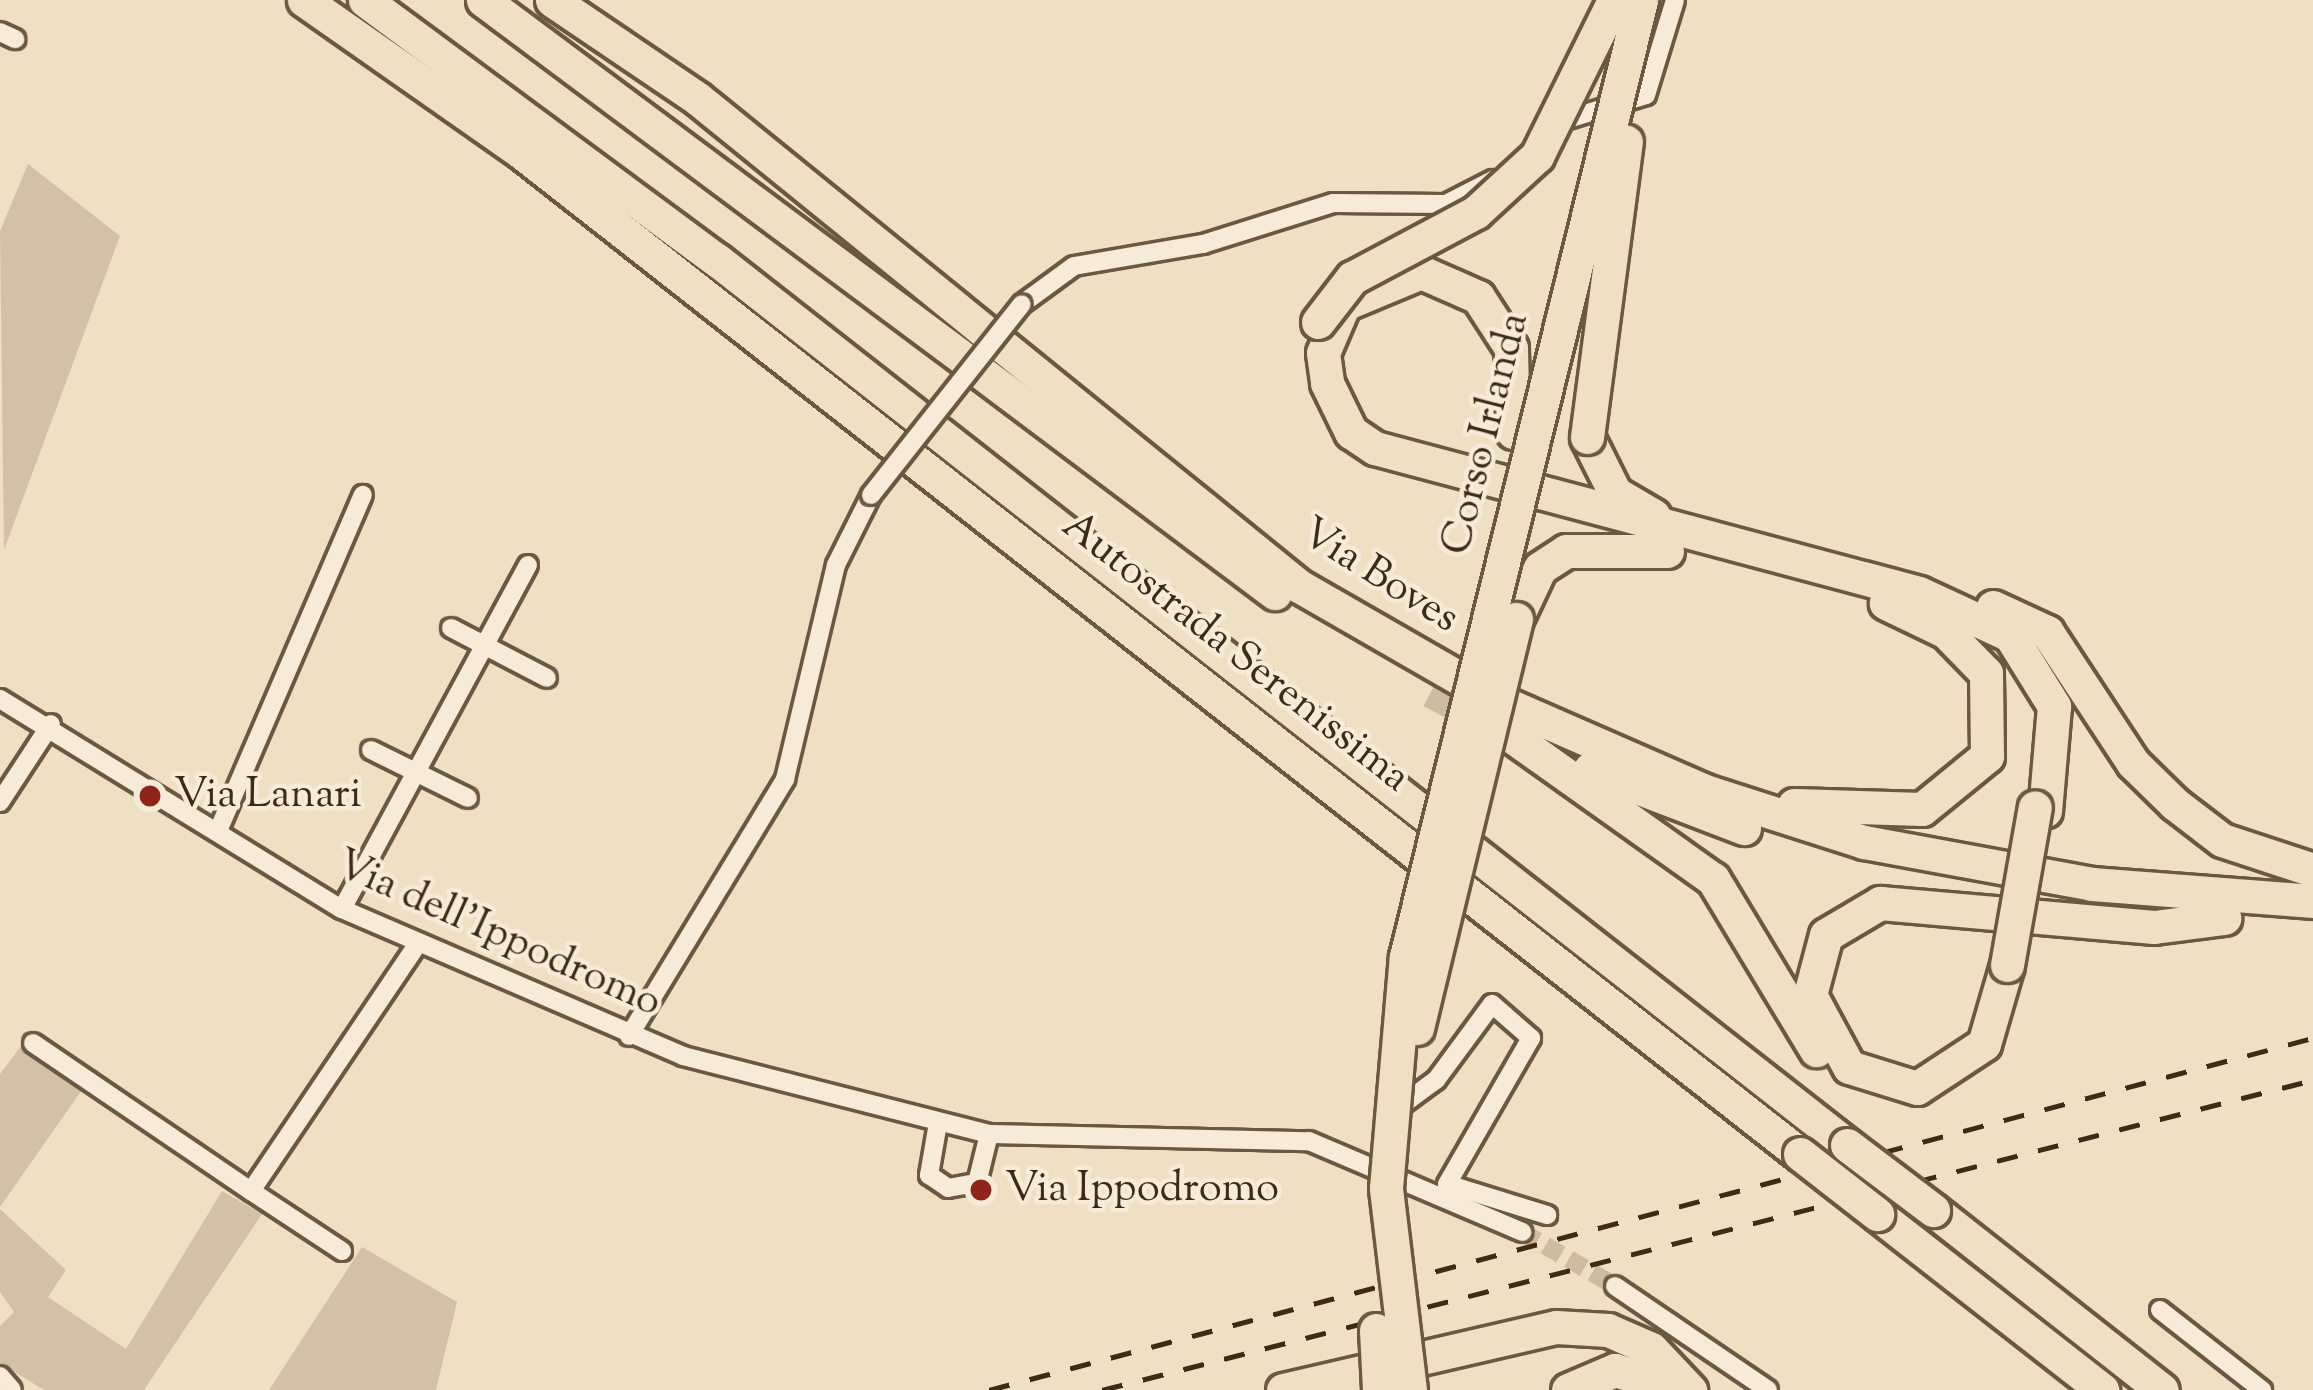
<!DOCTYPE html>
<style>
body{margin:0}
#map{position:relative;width:2313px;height:1390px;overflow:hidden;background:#f0e0c3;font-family:"Sorts Mill Goudy",serif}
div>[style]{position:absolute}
.green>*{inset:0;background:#d2c1a6}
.street-tunnel>*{height:18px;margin-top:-9px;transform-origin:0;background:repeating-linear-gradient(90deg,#cdbca0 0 18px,transparent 0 27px)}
.highway-tunnel>*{height:33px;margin-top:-16.5px;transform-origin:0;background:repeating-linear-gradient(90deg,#cdbca0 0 33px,transparent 0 49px)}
.roads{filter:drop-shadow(3px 0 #6b5841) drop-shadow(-3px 0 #6b5841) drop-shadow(0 3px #6b5841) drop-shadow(0 -3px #6b5841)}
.street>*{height:18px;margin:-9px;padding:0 9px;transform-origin:9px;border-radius:9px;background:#f5ebd8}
.highway>*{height:33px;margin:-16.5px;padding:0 16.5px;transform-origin:16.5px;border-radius:16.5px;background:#f0e0c3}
.rail>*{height:4.5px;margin-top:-2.25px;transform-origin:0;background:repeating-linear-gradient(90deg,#3f2a16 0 21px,transparent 0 42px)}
.bridges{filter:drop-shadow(3px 0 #6b5841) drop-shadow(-3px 0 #6b5841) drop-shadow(0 3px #6b5841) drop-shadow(0 -3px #6b5841)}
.street-bridge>*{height:18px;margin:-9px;padding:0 9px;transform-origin:9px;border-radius:9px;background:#f5ebd8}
.highway-bridge>*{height:33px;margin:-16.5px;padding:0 16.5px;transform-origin:16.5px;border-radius:16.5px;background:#f0e0c3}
.dots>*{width:33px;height:33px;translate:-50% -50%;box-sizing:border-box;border:6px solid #f5ebd8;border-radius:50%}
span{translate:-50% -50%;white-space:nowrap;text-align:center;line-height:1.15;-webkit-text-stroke:9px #f5ebd8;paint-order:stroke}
.street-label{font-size:42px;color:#3f2a16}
.poi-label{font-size:42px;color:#3f2a16}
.left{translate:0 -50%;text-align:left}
</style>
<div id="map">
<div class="green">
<div style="clip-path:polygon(28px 164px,120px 236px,4px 550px,0 231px)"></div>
<div style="clip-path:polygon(22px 1045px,84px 1087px,0 1207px,0 1074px)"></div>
<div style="clip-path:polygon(222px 1191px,262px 1214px,144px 1390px,44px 1390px,0 1363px,0 1326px,14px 1312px,0 1292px,0 1209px,66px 1270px,48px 1297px,126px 1349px)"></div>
<div style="clip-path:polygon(362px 1247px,457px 1302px,436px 1390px,269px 1390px)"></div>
</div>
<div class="street-tunnel">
<div style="left:1522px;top:1232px;width:108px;rotate:30.1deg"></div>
</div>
<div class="highway-tunnel">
<div style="left:1431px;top:691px;width:64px;rotate:27.8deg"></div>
</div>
<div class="roads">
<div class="street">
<div style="left:0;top:32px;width:17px;rotate:25deg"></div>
<div style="left:1552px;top:124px;width:98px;rotate:-17.1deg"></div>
<div style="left:1646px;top:95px;width:99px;rotate:-73deg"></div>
<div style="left:1022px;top:304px;width:64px;rotate:-36.2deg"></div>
<div style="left:1074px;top:266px;width:131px;rotate:-9.7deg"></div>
<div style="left:1203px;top:244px;width:136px;rotate:-17.5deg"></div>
<div style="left:1333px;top:203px;width:113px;rotate:0.5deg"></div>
<div style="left:1446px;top:204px;width:53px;rotate:-27.1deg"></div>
<div style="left:451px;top:628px;width:108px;rotate:27.5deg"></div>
<div style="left:0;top:699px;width:401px;rotate:31.6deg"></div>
<div style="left:342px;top:909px;width:371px;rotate:23.3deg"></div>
<div style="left:683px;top:1056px;width:316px;rotate:14.3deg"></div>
<div style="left:989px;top:1134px;width:320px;rotate:1.3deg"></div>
<div style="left:1309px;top:1141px;width:232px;rotate:23.1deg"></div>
<div style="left:371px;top:750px;width:108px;rotate:26.3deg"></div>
<div style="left:0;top:802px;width:93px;rotate:-56.8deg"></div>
<div style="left:218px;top:831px;width:366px;rotate:-66.7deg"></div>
<div style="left:342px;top:909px;width:391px;rotate:-61.6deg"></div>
<div style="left:629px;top:1036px;width:301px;rotate:-58.7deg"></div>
<div style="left:785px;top:779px;width:220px;rotate:-76.6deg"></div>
<div style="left:836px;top:565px;width:78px;rotate:-63.4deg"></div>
<div style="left:33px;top:1043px;width:263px;rotate:34.2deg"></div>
<div style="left:251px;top:1191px;width:299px;rotate:-56deg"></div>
<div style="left:1391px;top:1113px;width:56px;rotate:-36.3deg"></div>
<div style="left:1436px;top:1080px;width:94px;rotate:-53.6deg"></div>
<div style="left:1492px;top:1004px;width:52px;rotate:41.1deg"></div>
<div style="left:1531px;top:1038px;width:168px;rotate:119.9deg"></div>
<div style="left:1447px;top:1184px;width:105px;rotate:17.2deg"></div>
<div style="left:938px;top:1123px;width:53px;rotate:99.8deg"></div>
<div style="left:929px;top:1175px;width:23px;rotate:34deg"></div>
<div style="left:948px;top:1188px;width:29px;rotate:-10deg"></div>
<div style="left:977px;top:1183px;width:50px;rotate:-76.2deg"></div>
<div style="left:251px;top:1191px;width:109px;rotate:33.4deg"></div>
<div style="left:1615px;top:1286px;width:185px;rotate:34.2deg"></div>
<div style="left:2160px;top:1310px;width:130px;rotate:38.1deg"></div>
<div style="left:0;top:1376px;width:18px;rotate:49deg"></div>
</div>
<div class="highway">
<div style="left:304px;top:0;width:265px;rotate:35deg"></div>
<div style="left:521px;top:152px;width:1625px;rotate:38.08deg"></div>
<div style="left:365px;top:0;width:438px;rotate:36.5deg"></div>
<div style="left:717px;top:260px;width:1435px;rotate:38.07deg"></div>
<div style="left:483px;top:0;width:599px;rotate:36.72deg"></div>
<div style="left:552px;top:0;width:176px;rotate:34.1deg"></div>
<div style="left:698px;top:99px;width:774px;rotate:39.02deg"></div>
<div style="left:1299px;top:586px;width:231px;rotate:29.9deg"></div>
<div style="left:1499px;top:701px;width:225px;rotate:23.6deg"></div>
<div style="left:1705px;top:791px;width:167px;rotate:17.8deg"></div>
<div style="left:1864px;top:842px;width:232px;rotate:10.4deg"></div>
<div style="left:2092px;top:884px;width:222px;rotate:4.4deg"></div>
<div style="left:979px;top:371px;width:370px;rotate:36.9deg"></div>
<div style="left:1513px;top:432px;width:84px;rotate:-91.4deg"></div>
<div style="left:1511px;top:348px;width:61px;rotate:-122.9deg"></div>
<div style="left:1478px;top:297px;width:62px;rotate:-156.3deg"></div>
<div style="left:1421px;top:272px;width:83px;rotate:157.4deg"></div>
<div style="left:1344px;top:304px;width:53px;rotate:113.2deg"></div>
<div style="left:1323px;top:353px;width:30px;rotate:82deg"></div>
<div style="left:1327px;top:383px;width:55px;rotate:63.9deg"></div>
<div style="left:1351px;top:432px;width:29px;rotate:34deg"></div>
<div style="left:1375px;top:448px;width:563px;rotate:14.92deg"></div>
<div style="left:1919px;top:593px;width:100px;rotate:24.8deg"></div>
<div style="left:2010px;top:635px;width:84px;rotate:58.2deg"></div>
<div style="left:2054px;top:706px;width:105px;rotate:94.9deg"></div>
<div style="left:1587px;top:437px;width:63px;rotate:63.4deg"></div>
<div style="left:1615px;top:493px;width:45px;rotate:30.5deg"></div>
<div style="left:1993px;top:607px;width:60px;rotate:24.8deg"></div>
<div style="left:2047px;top:632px;width:157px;rotate:56.7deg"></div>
<div style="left:2133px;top:763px;width:59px;rotate:44.3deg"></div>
<div style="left:2175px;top:804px;width:59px;rotate:37.5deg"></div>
<div style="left:2222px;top:840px;width:96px;rotate:18.2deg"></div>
<div style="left:1516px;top:619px;width:56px;rotate:-64.8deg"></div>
<div style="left:1540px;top:568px;width:31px;rotate:-33deg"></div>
<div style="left:1566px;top:551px;width:101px"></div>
<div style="left:1496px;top:725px;width:266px;rotate:35.4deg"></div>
<div style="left:1713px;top:879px;width:200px;rotate:58.9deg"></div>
<div style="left:1590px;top:769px;width:165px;rotate:21deg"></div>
<div style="left:1794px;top:805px;width:128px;rotate:1.8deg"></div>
<div style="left:1922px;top:809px;width:84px;rotate:-39.2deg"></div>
<div style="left:1987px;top:756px;width:83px;rotate:-90.7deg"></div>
<div style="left:1986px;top:673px;width:57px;rotate:-134.3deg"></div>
<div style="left:1946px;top:632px;width:67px;rotate:-154.2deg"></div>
<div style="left:2007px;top:965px;width:82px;rotate:106.2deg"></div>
<div style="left:1984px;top:1044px;width:80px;rotate:146.7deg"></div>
<div style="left:1917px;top:1088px;width:71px;rotate:-162.8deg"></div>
<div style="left:1849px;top:1067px;width:82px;rotate:-118.4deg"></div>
<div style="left:1810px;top:995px;width:62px;rotate:-75.1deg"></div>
<div style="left:1826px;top:935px;width:63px;rotate:-30.7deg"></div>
<div style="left:1880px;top:903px;width:275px;rotate:5deg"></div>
<div style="left:2154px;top:927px;width:71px;rotate:-7.3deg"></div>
<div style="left:1933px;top:1210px;width:291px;rotate:38.2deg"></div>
<div style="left:1877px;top:1214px;width:286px;rotate:38deg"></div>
<div style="left:1283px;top:1390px;width:280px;rotate:-13deg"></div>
<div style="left:1556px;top:1327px;width:52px;rotate:3.3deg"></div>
<div style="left:1608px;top:1330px;width:47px;rotate:23.8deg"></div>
<div style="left:1651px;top:1349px;width:57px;rotate:46.4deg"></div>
<div style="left:1568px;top:1390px;width:51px;rotate:-23.1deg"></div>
<div style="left:1615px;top:1370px;width:67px;rotate:17.4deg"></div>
</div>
</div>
<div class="rail">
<div style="left:989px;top:1390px;width:1370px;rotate:-14.89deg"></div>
<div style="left:1102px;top:1390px;width:1250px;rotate:-14.36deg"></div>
</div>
<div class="bridges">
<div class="street-bridge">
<div style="left:871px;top:495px;width:243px;rotate:-51.7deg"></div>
</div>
<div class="highway-bridge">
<div style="left:1318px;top:322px;width:56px;rotate:-52.3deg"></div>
<div style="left:1352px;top:278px;width:140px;rotate:-28deg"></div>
<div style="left:1476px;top:212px;width:83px;rotate:-42.6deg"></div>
<div style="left:1537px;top:156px;width:174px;rotate:-63.7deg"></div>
<div style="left:1587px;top:437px;width:298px;rotate:-82.5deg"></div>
<div style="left:2007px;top:965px;width:160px;rotate:-80deg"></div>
<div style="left:1417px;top:1028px;width:421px;rotate:-76.4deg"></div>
<div style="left:1847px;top:1145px;width:108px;rotate:37.1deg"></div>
<div style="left:1800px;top:1154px;width:98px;rotate:37.9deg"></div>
<div style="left:1376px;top:1330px;width:60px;rotate:87.1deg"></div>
<div style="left:1410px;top:1390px;width:203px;rotate:-96.8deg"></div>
<div style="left:1386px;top:1188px;width:232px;rotate:-85.1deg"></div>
<div style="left:1406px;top:957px;width:985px;rotate:-76.2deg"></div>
</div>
</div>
<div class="dots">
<div style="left:150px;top:796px;background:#8f2418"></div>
<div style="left:981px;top:1190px;background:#8f2418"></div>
</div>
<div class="street-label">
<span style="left:1487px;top:434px;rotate:-76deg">Corso Irlanda</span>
<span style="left:1379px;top:577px;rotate:32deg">Via Boves</span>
<span style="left:1235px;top:653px;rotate:38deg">Autostrada Serenissima</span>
<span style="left:498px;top:935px;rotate:24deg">Via dell'Ippodromo</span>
</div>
<div class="poi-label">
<span class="left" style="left:174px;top:796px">Via Lanari</span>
<span class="left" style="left:1005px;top:1190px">Via Ippodromo</span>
</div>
</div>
